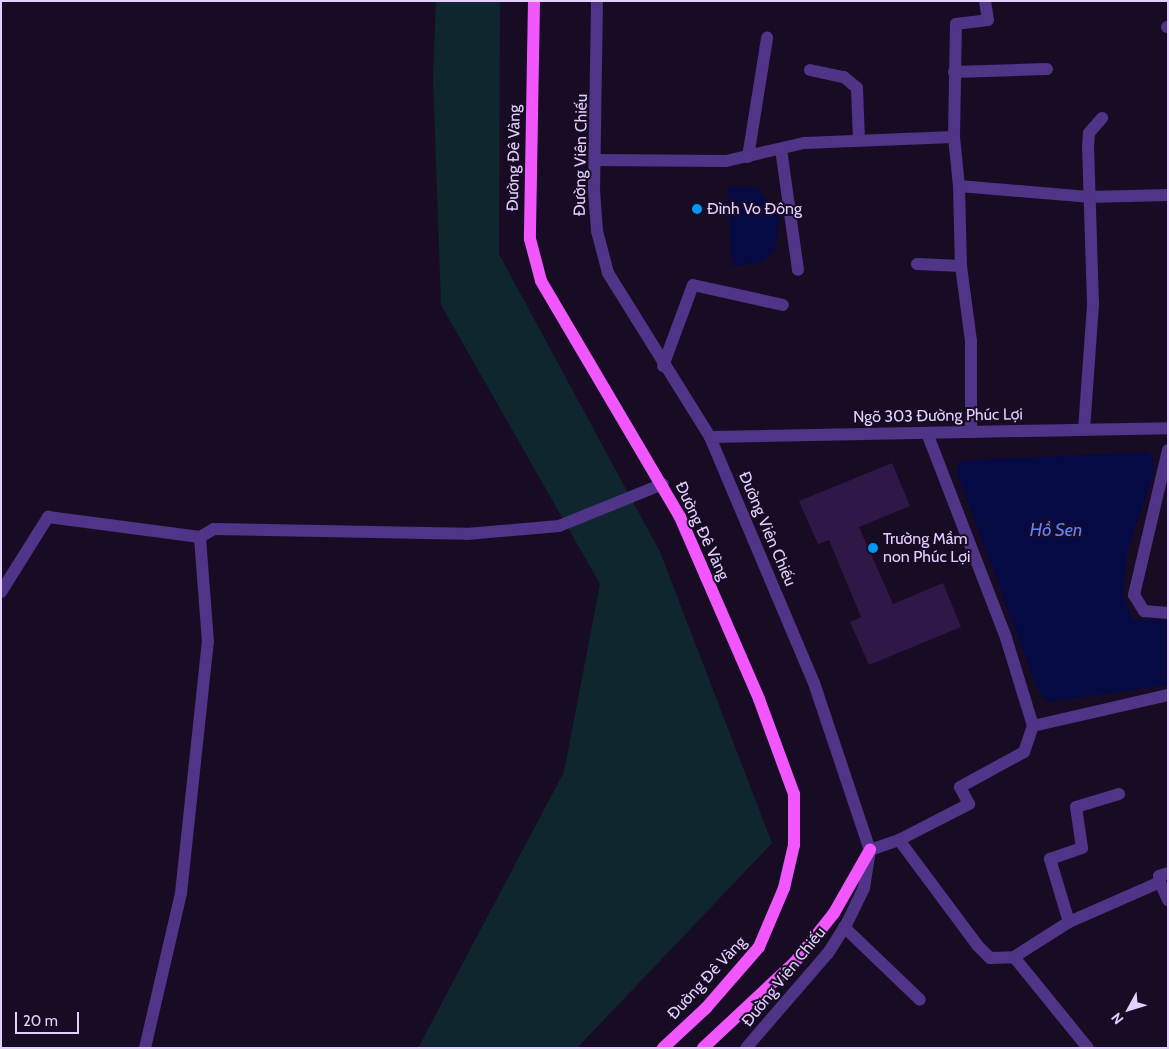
<!DOCTYPE html>
<meta charset="utf-8">
<style>
body{margin:0}
#map{position:relative;width:1169px;height:1049px;overflow:hidden;background:#180c24;font-family:Cabin,sans-serif}
div>[style]{position:absolute}
.green>*{inset:0;background:#0f262f}
.water>*{inset:0;background:#060a44}
.building>*{inset:0;background:#2f1747}
.minor>*{height:12px;margin:-6px;padding:0 6px;transform-origin:6px;border-radius:6px;background:#4f3487}
.major>*{height:12px;margin:-6px;padding:0 6px;transform-origin:6px;border-radius:6px;background:#f257ff}
.dots>*{width:14px;height:14px;translate:-50% -50%;box-sizing:border-box;border:2px solid #180c24;border-radius:50%}
span{translate:-50% -50%;white-space:nowrap;text-align:center;line-height:1.15;-webkit-text-stroke:4px #180c24;paint-order:stroke}
.street-label{font-size:16px;color:#e3d0ff}
.poi-label{font-size:16px;color:#e3d0ff}
.left{translate:0 -50%;text-align:left}
.water-label{font-size:18px;color:#5e85ff;font-style:italic}
.frame{position:absolute;inset:0;border:2px solid #e3d0ff;pointer-events:none}
.north{position:absolute;left:1104px;top:984px;width:50px;height:50px;-webkit-text-stroke:4px #180c24;paint-order:stroke;rotate:231deg;font-size:14px;font-weight:700;line-height:20px;text-align:center;color:#e3d0ff}
.north::after{content:'';display:block;margin:auto;width:18px;height:22px;background:#e3d0ff;clip-path:polygon(50% 0,100% 100%,50% 72%,0 100%)}
.scale{position:absolute;left:15px;top:1012px;width:64px;height:22px;box-sizing:border-box;border:2px solid #e3d0ff;border-top:0;padding-left:6px;font-size:15px;line-height:18px;white-space:nowrap;color:#e3d0ff;-webkit-text-stroke:4px #180c24;paint-order:stroke}
</style>
<div id="map">
<div class="green">
<div style="clip-path:polygon(436px 1px,500px 1px,499px 254px,660px 552px,772px 843px,577px 1048px,418px 1048px,564px 772px,600px 584px,441px 305px,433px 77px)"></div>
</div>
<div class="water">
<div style="clip-path:polygon(728px 187px,756px 187px,780px 214px,775px 250px,761px 263px,732px 266px)"></div>
<div style="clip-path:polygon(1147px 452px,1154px 460px,1153px 475px,1127px 553px,1123px 594px,1133px 620px,1168px 620px,1168px 685px,1047px 702px,1037px 688px,956px 470px,960px 462px,971px 460px)"></div>
</div>
<div class="building">
<div style="clip-path:polygon(892px 463px,910px 506px,859px 527px,893px 604px,943px 583px,961px 627px,869px 665px,850px 622px,861px 617px,829px 540px,818px 544px,799px 501px)"></div>
</div>
<div class="minor">
<div style="left:597px;top:1px;width:189px;rotate:90.9deg"></div>
<div style="left:594px;top:190px;width:41px;rotate:85.8deg"></div>
<div style="left:597px;top:231px;width:43px;rotate:75.3deg"></div>
<div style="left:608px;top:273px;width:193px;rotate:58.1deg"></div>
<div style="left:710px;top:437px;width:267px;rotate:67.1deg"></div>
<div style="left:814px;top:683px;width:176px;rotate:71.5deg"></div>
<div style="left:870px;top:850px;width:38px;rotate:99deg"></div>
<div style="left:864px;top:888px;width:39px;rotate:116deg"></div>
<div style="left:847px;top:923px;width:36px;rotate:122deg"></div>
<div style="left:828px;top:953px;width:125px;rotate:130.8deg"></div>
<div style="left:1167px;top:27px;width:1px"></div>
<div style="left:810px;top:70px;width:35px;rotate:12deg"></div>
<div style="left:844px;top:77px;width:17px;rotate:40deg"></div>
<div style="left:857px;top:88px;width:52px;rotate:87.8deg"></div>
<div style="left:954px;top:72px;width:93px;rotate:-1.8deg"></div>
<div style="left:954px;top:137px;width:113px;rotate:-89deg"></div>
<div style="left:956px;top:24px;width:32px;rotate:-7deg"></div>
<div style="left:988px;top:20px;width:19px;rotate:-99deg"></div>
<div style="left:781px;top:149px;width:122px;rotate:82deg"></div>
<div style="left:748px;top:157px;width:121px;rotate:-80.9deg"></div>
<div style="left:595px;top:160px;width:131px;rotate:0.4deg"></div>
<div style="left:726px;top:161px;width:80px;rotate:-13deg"></div>
<div style="left:804px;top:143px;width:150px;rotate:-2.3deg"></div>
<div style="left:954px;top:137px;width:49px;rotate:84.2deg"></div>
<div style="left:959px;top:186px;width:130px;rotate:4.8deg"></div>
<div style="left:1089px;top:197px;width:79px;rotate:-1.5deg"></div>
<div style="left:959px;top:186px;width:80px;rotate:88.6deg"></div>
<div style="left:961px;top:266px;width:76px;rotate:82.4deg"></div>
<div style="left:971px;top:341px;width:91px;rotate:90deg"></div>
<div style="left:917px;top:264px;width:44px;rotate:2.6deg"></div>
<div style="left:663px;top:366px;width:86px;rotate:-69.7deg"></div>
<div style="left:693px;top:285px;width:92px;rotate:12.5deg"></div>
<div style="left:1084px;top:430px;width:126px;rotate:-85.9deg"></div>
<div style="left:1093px;top:304px;width:157px;rotate:-91.8deg"></div>
<div style="left:1088px;top:147px;width:14px;rotate:-86deg"></div>
<div style="left:1089px;top:133px;width:20px;rotate:-49deg"></div>
<div style="left:927px;top:433px;width:220px;rotate:68.9deg"></div>
<div style="left:1006px;top:638px;width:92px;rotate:72.9deg"></div>
<div style="left:1033px;top:726px;width:139px;rotate:-12.9deg"></div>
<div style="left:710px;top:437px;width:458px;rotate:-1.1deg"></div>
<div style="left:1168px;top:450px;width:149px;rotate:103.2deg"></div>
<div style="left:1134px;top:595px;width:19px;rotate:58deg"></div>
<div style="left:1144px;top:611px;width:24px;rotate:5deg"></div>
<div style="left:1px;top:592px;width:89px;rotate:-57.9deg"></div>
<div style="left:48px;top:517px;width:153px;rotate:7.5deg"></div>
<div style="left:200px;top:537px;width:16px;rotate:-30deg"></div>
<div style="left:214px;top:529px;width:252px;rotate:1.1deg"></div>
<div style="left:466px;top:534px;width:93px;rotate:-4.9deg"></div>
<div style="left:559px;top:526px;width:112px;rotate:-22deg"></div>
<div style="left:899px;top:840px;width:79px;rotate:-27.2deg"></div>
<div style="left:969px;top:804px;width:19px;rotate:-118deg"></div>
<div style="left:960px;top:787px;width:73px;rotate:-28.7deg"></div>
<div style="left:1024px;top:752px;width:28px;rotate:-71deg"></div>
<div style="left:870px;top:850px;width:31px;rotate:-19deg"></div>
<div style="left:899px;top:840px;width:132px;rotate:53.3deg"></div>
<div style="left:978px;top:946px;width:17px;rotate:45deg"></div>
<div style="left:990px;top:958px;width:24px;rotate:-2deg"></div>
<div style="left:1014px;top:957px;width:117px;rotate:50.9deg"></div>
<div style="left:1160px;top:882px;width:6px;rotate:-99deg"></div>
<div style="left:1159px;top:876px;width:9px;rotate:-18deg"></div>
<div style="left:1069px;top:922px;width:66px;rotate:-106.8deg"></div>
<div style="left:1050px;top:859px;width:34px;rotate:-19deg"></div>
<div style="left:1082px;top:848px;width:41px;rotate:-98.3deg"></div>
<div style="left:1076px;top:807px;width:45px;rotate:-16.8deg"></div>
<div style="left:844px;top:927px;width:105px;rotate:43.8deg"></div>
<div style="left:1014px;top:957px;width:65px;rotate:-32.5deg"></div>
<div style="left:1069px;top:922px;width:99px;rotate:-23.7deg"></div>
<div style="left:1160px;top:882px;width:20px;rotate:66deg"></div>
<div style="left:145px;top:1048px;width:159px;rotate:-76.9deg"></div>
<div style="left:181px;top:893px;width:252px;rotate:-83.9deg"></div>
<div style="left:208px;top:642px;width:105px;rotate:-94.4deg"></div>
</div>
<div class="major">
<div style="left:534px;top:1px;width:238px;rotate:91deg"></div>
<div style="left:530px;top:239px;width:43px;rotate:75.3deg"></div>
<div style="left:541px;top:281px;width:274px;rotate:59.5deg"></div>
<div style="left:680px;top:517px;width:198px;rotate:66.5deg"></div>
<div style="left:759px;top:699px;width:101px;rotate:69.8deg"></div>
<div style="left:794px;top:794px;width:51px;rotate:90deg"></div>
<div style="left:794px;top:845px;width:44px;rotate:103.1deg"></div>
<div style="left:784px;top:888px;width:64px;rotate:113deg"></div>
<div style="left:759px;top:947px;width:81px;rotate:131deg"></div>
<div style="left:706px;top:1008px;width:59px;rotate:137.1deg"></div>
<div style="left:703px;top:1048px;width:126px;rotate:-43.1deg"></div>
<div style="left:795px;top:962px;width:63px;rotate:-51.5deg"></div>
<div style="left:834px;top:913px;width:73px;rotate:-60.3deg"></div>
</div>
<div class="dots">
<div style="left:697px;top:209px;background:#0097fb"></div>
<div style="left:873px;top:548px;background:#0097fb"></div>
</div>
<div class="street-label">
<span style="left:581px;top:155px;rotate:-89deg">Đường Viên Chiếu</span>
<span style="left:514px;top:158px;rotate:-89deg">Đường Đê Vàng</span>
<span style="left:938px;top:416px;rotate:-1deg">Ngõ 303 Đường Phúc Lợi</span>
<span style="left:767px;top:529px;rotate:67deg">Đường Viên Chiếu</span>
<span style="left:702px;top:531px;rotate:65deg">Đường Đê Vàng</span>
<span style="left:784px;top:977px;rotate:-51deg">Đường Viên Chiếu</span>
<span style="left:707px;top:978px;rotate:-47deg">Đường Đê Vàng</span>
</div>
<div class="poi-label">
<span class="left" style="left:707px;top:209px">Đình Vo Đông</span>
<span class="left" style="left:883px;top:548px">Trường Mầm<br>non Phúc Lợi</span>
</div>
<div class="water-label">
<span style="left:1056px;top:530px">Hồ Sen</span>
</div>
<div class="frame"></div>
<div class="north">N</div>
<div class="scale">20 m</div>
</div>
